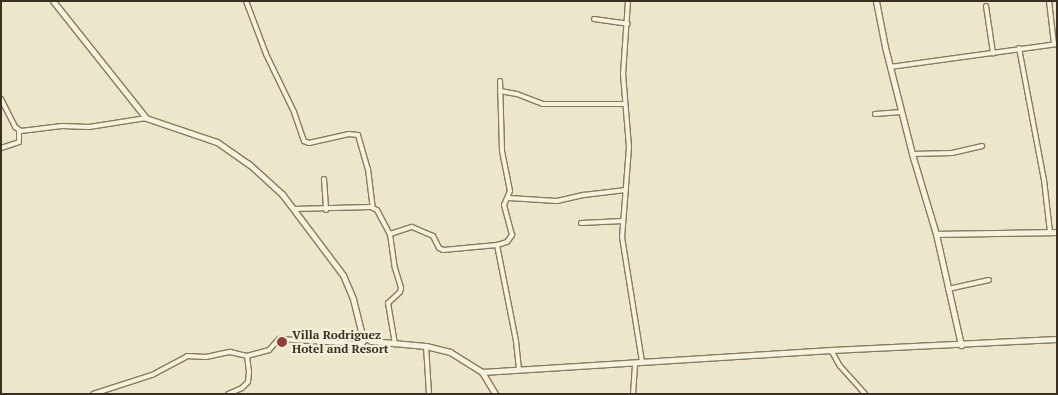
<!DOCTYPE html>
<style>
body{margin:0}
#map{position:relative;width:1058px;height:395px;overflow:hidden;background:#ece6cb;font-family:"PT Serif",serif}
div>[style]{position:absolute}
.roads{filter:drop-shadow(1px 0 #887a60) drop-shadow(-1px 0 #887a60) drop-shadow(0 1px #887a60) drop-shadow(0 -1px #887a60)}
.street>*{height:4px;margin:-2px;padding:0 2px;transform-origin:2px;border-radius:2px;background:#f7f2de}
.secondary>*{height:5px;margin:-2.5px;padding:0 2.5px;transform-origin:2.5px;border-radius:2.5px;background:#f7f2de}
.dots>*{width:14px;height:14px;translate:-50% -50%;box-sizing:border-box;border:2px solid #f4efda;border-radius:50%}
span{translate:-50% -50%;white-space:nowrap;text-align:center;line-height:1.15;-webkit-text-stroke:4.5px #f4efda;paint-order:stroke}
.poi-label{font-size:12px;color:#3a3022;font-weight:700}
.left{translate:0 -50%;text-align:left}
.frame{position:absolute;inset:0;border:2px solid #3a3022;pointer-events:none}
</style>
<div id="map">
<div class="roads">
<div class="street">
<div style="left:246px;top:1px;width:57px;rotate:69.3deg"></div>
<div style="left:266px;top:54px;width:64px;rotate:64.2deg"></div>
<div style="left:294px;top:112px;width:31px;rotate:71deg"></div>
<div style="left:304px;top:141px;width:5px;rotate:22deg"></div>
<div style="left:309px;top:143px;width:41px;rotate:-12.7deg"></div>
<div style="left:349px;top:134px;width:9px;rotate:6deg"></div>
<div style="left:358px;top:135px;width:35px;rotate:74deg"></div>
<div style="left:368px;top:169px;width:38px;rotate:83deg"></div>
<div style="left:628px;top:1px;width:73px;rotate:93.9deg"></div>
<div style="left:623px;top:74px;width:73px;rotate:85.3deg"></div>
<div style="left:629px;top:147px;width:90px;rotate:94.4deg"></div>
<div style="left:622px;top:237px;width:127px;rotate:80.9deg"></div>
<div style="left:1049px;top:1px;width:43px;rotate:83.4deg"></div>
<div style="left:986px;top:6px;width:48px;rotate:81.5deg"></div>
<div style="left:594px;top:19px;width:34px;rotate:8deg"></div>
<div style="left:1019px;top:48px;width:134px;rotate:79.3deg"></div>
<div style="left:1044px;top:180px;width:52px;rotate:83.4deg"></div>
<div style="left:890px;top:67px;width:169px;rotate:-7.8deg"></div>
<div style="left:500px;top:91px;width:17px;rotate:10deg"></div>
<div style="left:517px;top:94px;width:28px;rotate:21deg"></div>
<div style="left:543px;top:104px;width:82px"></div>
<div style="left:1px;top:99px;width:31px;rotate:63deg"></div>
<div style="left:15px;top:127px;width:7px;rotate:34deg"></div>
<div style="left:21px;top:131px;width:41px;rotate:-7deg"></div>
<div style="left:62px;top:126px;width:27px;rotate:2deg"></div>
<div style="left:89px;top:127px;width:58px;rotate:-9deg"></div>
<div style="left:875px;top:114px;width:27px;rotate:-4deg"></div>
<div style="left:1px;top:148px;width:19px;rotate:-18deg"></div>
<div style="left:19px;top:142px;width:12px;rotate:-90deg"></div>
<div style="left:912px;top:154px;width:40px;rotate:-1.4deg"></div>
<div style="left:952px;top:153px;width:31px;rotate:-13deg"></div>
<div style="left:324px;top:179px;width:31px;rotate:86deg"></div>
<div style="left:509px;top:198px;width:48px;rotate:3.6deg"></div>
<div style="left:557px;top:201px;width:28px;rotate:-13deg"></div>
<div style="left:584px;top:195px;width:42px;rotate:-6.8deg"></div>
<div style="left:294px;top:209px;width:77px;rotate:-1.5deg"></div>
<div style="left:371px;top:207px;width:7px;rotate:27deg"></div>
<div style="left:377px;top:210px;width:27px;rotate:62deg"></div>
<div style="left:390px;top:234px;width:34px;rotate:82deg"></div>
<div style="left:395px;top:268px;width:21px;rotate:73deg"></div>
<div style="left:401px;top:288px;width:4px;rotate:104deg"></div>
<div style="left:400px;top:292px;width:16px;rotate:137deg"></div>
<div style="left:388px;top:303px;width:42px;rotate:80.3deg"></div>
<div style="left:581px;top:223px;width:42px;rotate:-2.7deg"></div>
<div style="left:390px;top:234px;width:23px;rotate:-18deg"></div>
<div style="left:412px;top:227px;width:23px;rotate:23deg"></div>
<div style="left:433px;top:236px;width:13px;rotate:63deg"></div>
<div style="left:439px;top:248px;width:4px;rotate:27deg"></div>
<div style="left:443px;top:250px;width:54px;rotate:-5.3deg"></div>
<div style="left:497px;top:245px;width:98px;rotate:78.8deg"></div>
<div style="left:516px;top:341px;width:29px;rotate:84deg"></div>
<div style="left:497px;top:245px;width:10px;rotate:-17deg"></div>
<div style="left:507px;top:242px;width:9px;rotate:-54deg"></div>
<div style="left:512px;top:235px;width:31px;rotate:-105deg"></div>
<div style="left:504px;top:205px;width:15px;rotate:-67deg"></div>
<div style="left:510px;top:191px;width:41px;rotate:-101.3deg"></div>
<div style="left:502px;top:151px;width:70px;rotate:-91.6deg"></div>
<div style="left:948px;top:289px;width:42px;rotate:-12.4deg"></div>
<div style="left:426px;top:346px;width:48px;rotate:86.4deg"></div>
<div style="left:831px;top:350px;width:18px;rotate:61deg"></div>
<div style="left:840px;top:366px;width:38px;rotate:48deg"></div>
<div style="left:93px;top:394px;width:62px;rotate:-17.9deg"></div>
<div style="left:152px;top:375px;width:40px;rotate:-28deg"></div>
<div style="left:187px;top:356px;width:19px;rotate:3deg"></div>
<div style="left:206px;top:357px;width:25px;rotate:-12deg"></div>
<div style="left:230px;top:352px;width:17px;rotate:13deg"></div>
<div style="left:228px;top:394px;width:15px;rotate:-23deg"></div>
<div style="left:242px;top:388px;width:8px;rotate:-45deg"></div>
<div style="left:248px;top:382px;width:10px;rotate:-84deg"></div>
<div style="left:249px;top:372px;width:16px;rotate:-97deg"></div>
<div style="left:247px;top:356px;width:23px;rotate:-15deg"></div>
<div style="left:269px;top:350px;width:15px;rotate:-48deg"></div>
<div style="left:279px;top:339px;width:79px;rotate:3.6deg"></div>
<div style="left:358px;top:344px;width:4px"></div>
<div style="left:362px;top:344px;width:6px;rotate:-51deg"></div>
<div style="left:633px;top:394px;width:31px;rotate:-86deg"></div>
</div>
<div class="secondary">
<div style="left:53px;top:1px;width:149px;rotate:51.5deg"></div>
<div style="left:146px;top:118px;width:75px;rotate:18.7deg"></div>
<div style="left:217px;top:142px;width:39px;rotate:35deg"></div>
<div style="left:249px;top:164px;width:45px;rotate:42.3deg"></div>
<div style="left:282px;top:194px;width:101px;rotate:53deg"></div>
<div style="left:343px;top:275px;width:26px;rotate:67deg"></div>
<div style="left:353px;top:299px;width:38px;rotate:76deg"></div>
<div style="left:362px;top:336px;width:10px;rotate:29deg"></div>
<div style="left:371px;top:341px;width:55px;rotate:5.2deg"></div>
<div style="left:426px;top:346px;width:25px;rotate:14deg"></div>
<div style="left:450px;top:352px;width:38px;rotate:32deg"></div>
<div style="left:482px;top:372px;width:26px;rotate:59deg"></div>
<div style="left:876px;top:1px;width:47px;rotate:78.9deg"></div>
<div style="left:885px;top:47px;width:110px;rotate:75.8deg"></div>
<div style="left:912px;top:154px;width:84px;rotate:73.3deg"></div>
<div style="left:936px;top:234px;width:114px;rotate:77.3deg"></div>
<div style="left:936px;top:234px;width:121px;rotate:-0.9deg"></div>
<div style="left:482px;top:372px;width:350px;rotate:-3.6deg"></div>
<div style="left:831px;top:350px;width:226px;rotate:-2.8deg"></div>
</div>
</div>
<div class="dots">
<div style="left:282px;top:342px;background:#933e34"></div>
</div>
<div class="poi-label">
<span class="left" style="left:292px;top:342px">Villa Rodriguez<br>Hotel and Resort</span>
</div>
<div class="frame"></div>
</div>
